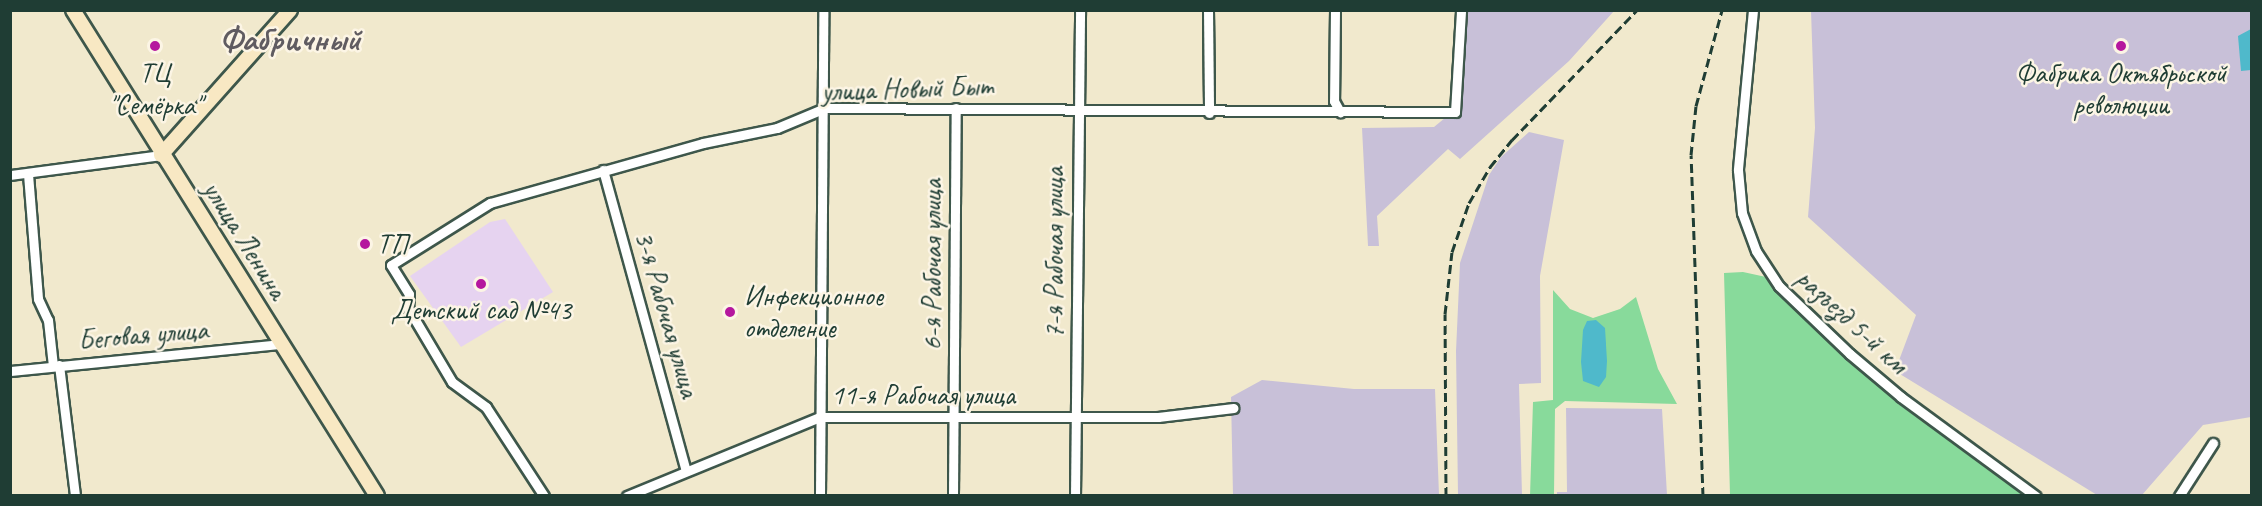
<!DOCTYPE html>
<meta charset="utf-8">
<style>
body{margin:0}
#map{position:relative;width:2262px;height:506px;overflow:hidden;background:#f1e9cd;font-family:Caveat,sans-serif}
div>[style]{position:absolute}
.built>*{inset:0;background:#e6d3f0}
.industrial>*{inset:0;background:#c8c0d8}
.green>*{inset:0;background:#88da9b}
.water>*{inset:0;background:#4fb9cb}
.roads{filter:drop-shadow(2px 0 #3e574b) drop-shadow(-2px 0 #3e574b) drop-shadow(0 2px #3e574b) drop-shadow(0 -2px #3e574b)}
.street>*{height:9px;margin:-4.5px;padding:0 4.5px;transform-origin:4.5px;border-radius:4.5px;background:#fff}
.secondary>*{height:14px;margin:-7px;padding:0 7px;transform-origin:7px;border-radius:7px;background:#f8e8c3}
.rail>*{height:3px;margin-top:-1.5px;transform-origin:0;background:repeating-linear-gradient(90deg,#1f3d34 0 9px,transparent 0 13.5px)}
.dots>*{width:16px;height:16px;translate:-50% -50%;box-sizing:border-box;border:3px solid #fcf5e5;border-radius:50%}
span{translate:-50% -50%;white-space:nowrap;text-align:center;line-height:1.15;-webkit-text-stroke:5px #fcf5e5;paint-order:stroke}
.poi-label{font-size:28px;color:#1f3d34}
.left{translate:0 -50%;text-align:left}
.street-label{font-size:28px;color:#1f3d34}
.district-label{font-size:34px;color:#605c61;font-weight:700}
.frame{position:absolute;inset:0;border:12px solid #1f3d34;pointer-events:none}
</style>
<div id="map">
<div class="built">
<div style="clip-path:polygon(505px 219px,553px 292px,461px 347px,410px 276px,490px 222px)"></div>
</div>
<div class="industrial">
<div style="clip-path:polygon(1468px 11px,1614px 11px,1569px 61px,1460px 159px,1448px 149px,1377px 216px,1379px 246px,1368px 246px,1362px 128px,1434px 127px,1462px 104px)"></div>
<div style="clip-path:polygon(1811px 11px,2251px 11px,2251px 417px,2203px 425px,2142px 495px,2097px 495px,1895px 371px,1916px 315px,1808px 217px,1815px 128px)"></div>
<div style="clip-path:polygon(1529px 132px,1564px 140px,1540px 276px,1541px 383px,1519px 384px,1522px 495px,1458px 495px,1456px 351px,1460px 263px,1489px 175px,1501px 157px)"></div>
<div style="clip-path:polygon(1262px 380px,1354px 389px,1435px 389px,1439px 495px,1233px 495px,1231px 397px)"></div>
<div style="clip-path:polygon(1566px 408px,1662px 409px,1667px 495px,1557px 495px,1557px 492px,1567px 492px)"></div>
</div>
<div class="green">
<div style="clip-path:polygon(1743px 272px,1766px 277px,1862px 370px,2027px 495px,1730px 495px,1724px 273px)"></div>
<div style="clip-path:polygon(1553px 290px,1570px 309px,1593px 318px,1620px 309px,1636px 297px,1658px 369px,1677px 404px,1565px 401px,1555px 409px,1554px 495px,1530px 496px,1533px 402px,1553px 400px)"></div>
</div>
<div class="water">
<div style="clip-path:polygon(2251px 29px,2251px 70px,2241px 71px,2238px 36px)"></div>
<div style="clip-path:polygon(1596px 320px,1605px 328px,1607px 361px,1606px 377px,1599px 387px,1583px 381px,1581px 362px,1583px 330px,1587px 321px)"></div>
</div>
<div class="roads">
<div class="street">
<div style="left:1208px;top:10px;width:103px;rotate:89.4deg"></div>
<div style="left:1335px;top:10px;width:91px;rotate:90.6deg"></div>
<div style="left:1334px;top:101px;width:13px;rotate:61deg"></div>
<div style="left:1753px;top:10px;width:161px;rotate:95.4deg"></div>
<div style="left:1738px;top:170px;width:43px;rotate:84.7deg"></div>
<div style="left:1742px;top:213px;width:40px;rotate:69.8deg"></div>
<div style="left:1756px;top:251px;width:42px;rotate:56.7deg"></div>
<div style="left:1779px;top:286px;width:98px;rotate:43.8deg"></div>
<div style="left:1850px;top:354px;width:67px;rotate:40.1deg"></div>
<div style="left:1901px;top:397px;width:167px;rotate:36.3deg"></div>
<div style="left:603px;top:170px;width:312px;rotate:74.6deg"></div>
<div style="left:28px;top:174px;width:125px;rotate:85.4deg"></div>
<div style="left:38px;top:299px;width:23px;rotate:65deg"></div>
<div style="left:48px;top:320px;width:46px;rotate:83.8deg"></div>
<div style="left:10px;top:175px;width:152px;rotate:-7.5deg"></div>
<div style="left:59px;top:365px;width:132px;rotate:83deg"></div>
<div style="left:10px;top:371px;width:271px;rotate:-5.7deg"></div>
<div style="left:544px;top:496px;width:106px;rotate:-123.1deg"></div>
<div style="left:486px;top:407px;width:42px;rotate:-143.7deg"></div>
<div style="left:452px;top:382px;width:86px;rotate:-120.7deg"></div>
<div style="left:408px;top:308px;width:14px;rotate:-86deg"></div>
<div style="left:409px;top:294px;width:34px;rotate:-122deg"></div>
<div style="left:391px;top:265px;width:117px;rotate:-32.1deg"></div>
<div style="left:490px;top:203px;width:221px;rotate:-15.7deg"></div>
<div style="left:703px;top:143px;width:76px;rotate:-11.5deg"></div>
<div style="left:777px;top:128px;width:52px;rotate:-22.6deg"></div>
<div style="left:825px;top:108px;width:630px;rotate:0.36deg"></div>
<div style="left:1455px;top:112px;width:102px;rotate:-86.6deg"></div>
<div style="left:627px;top:496px;width:209px;rotate:-22.3deg"></div>
<div style="left:820px;top:417px;width:338px"></div>
<div style="left:1158px;top:417px;width:76px;rotate:-6.8deg"></div>
<div style="left:820px;top:496px;width:486px;rotate:-89.6deg"></div>
<div style="left:953px;top:496px;width:388px;rotate:-89.6deg"></div>
<div style="left:1075px;top:496px;width:486px;rotate:-89.4deg"></div>
<div style="left:2179px;top:496px;width:63px;rotate:-57.3deg"></div>
</div>
<div class="secondary">
<div style="left:73px;top:10px;width:573px;rotate:57.97deg"></div>
<div style="left:161px;top:155px;width:194px;rotate:-48.3deg"></div>
</div>
</div>
<div class="rail">
<div style="left:1446px;top:496px;width:182px;rotate:-90.3deg"></div>
<div style="left:1445px;top:314px;width:62px;rotate:-83.6deg"></div>
<div style="left:1452px;top:252px;width:52px;rotate:-70.9deg"></div>
<div style="left:1469px;top:203px;width:42px;rotate:-59.7deg"></div>
<div style="left:1490px;top:167px;width:35px;rotate:-51deg"></div>
<div style="left:1512px;top:140px;width:180px;rotate:-46.1deg"></div>
<div style="left:1703px;top:496px;width:341px;rotate:-92deg"></div>
<div style="left:1691px;top:155px;width:49px;rotate:-84.2deg"></div>
<div style="left:1696px;top:106px;width:99px;rotate:-74.8deg"></div>
</div>
<div class="dots">
<div style="left:155px;top:46px;background:#b5179e"></div>
<div style="left:2121px;top:46px;background:#b5179e"></div>
<div style="left:365px;top:244px;background:#b5179e"></div>
<div style="left:481px;top:284px;background:#b5179e"></div>
<div style="left:730px;top:312px;background:#b5179e"></div>
</div>
<div class="poi-label">
<span style="left:155px;top:89px">ТЦ<br>"Семёрка"</span>
<span style="left:2121px;top:89px">Фабрика Октябрьской<br>революции</span>
<span class="left" style="left:377px;top:244px">ТП</span>
<span class="left" style="left:744px;top:312px">Инфекционное<br>отделение</span>
<span style="left:481px;top:310px">Детский сад №43</span>
</div>
<div class="street-label">
<span style="left:907px;top:89px;rotate:-2deg">улица Новый Быт</span>
<span style="left:245px;top:240px;rotate:58deg">улица Ленина</span>
<span style="left:1054px;top:253px;rotate:-90deg">7-я Рабочая улица</span>
<span style="left:932px;top:265px;rotate:-90deg">6-я Рабочая улица</span>
<span style="left:667px;top:314px;rotate:74deg">3-я Рабочая улица</span>
<span style="left:1852px;top:321px;rotate:43deg">разъезд 5-й км</span>
<span style="left:143px;top:335px;rotate:-5deg">Беговая улица</span>
<span style="left:923px;top:395px">11-я Рабочая улица</span>
</div>
<div class="district-label">
<span style="left:290px;top:39px">Фабричный</span>
</div>
<div class="frame"></div>
</div>
